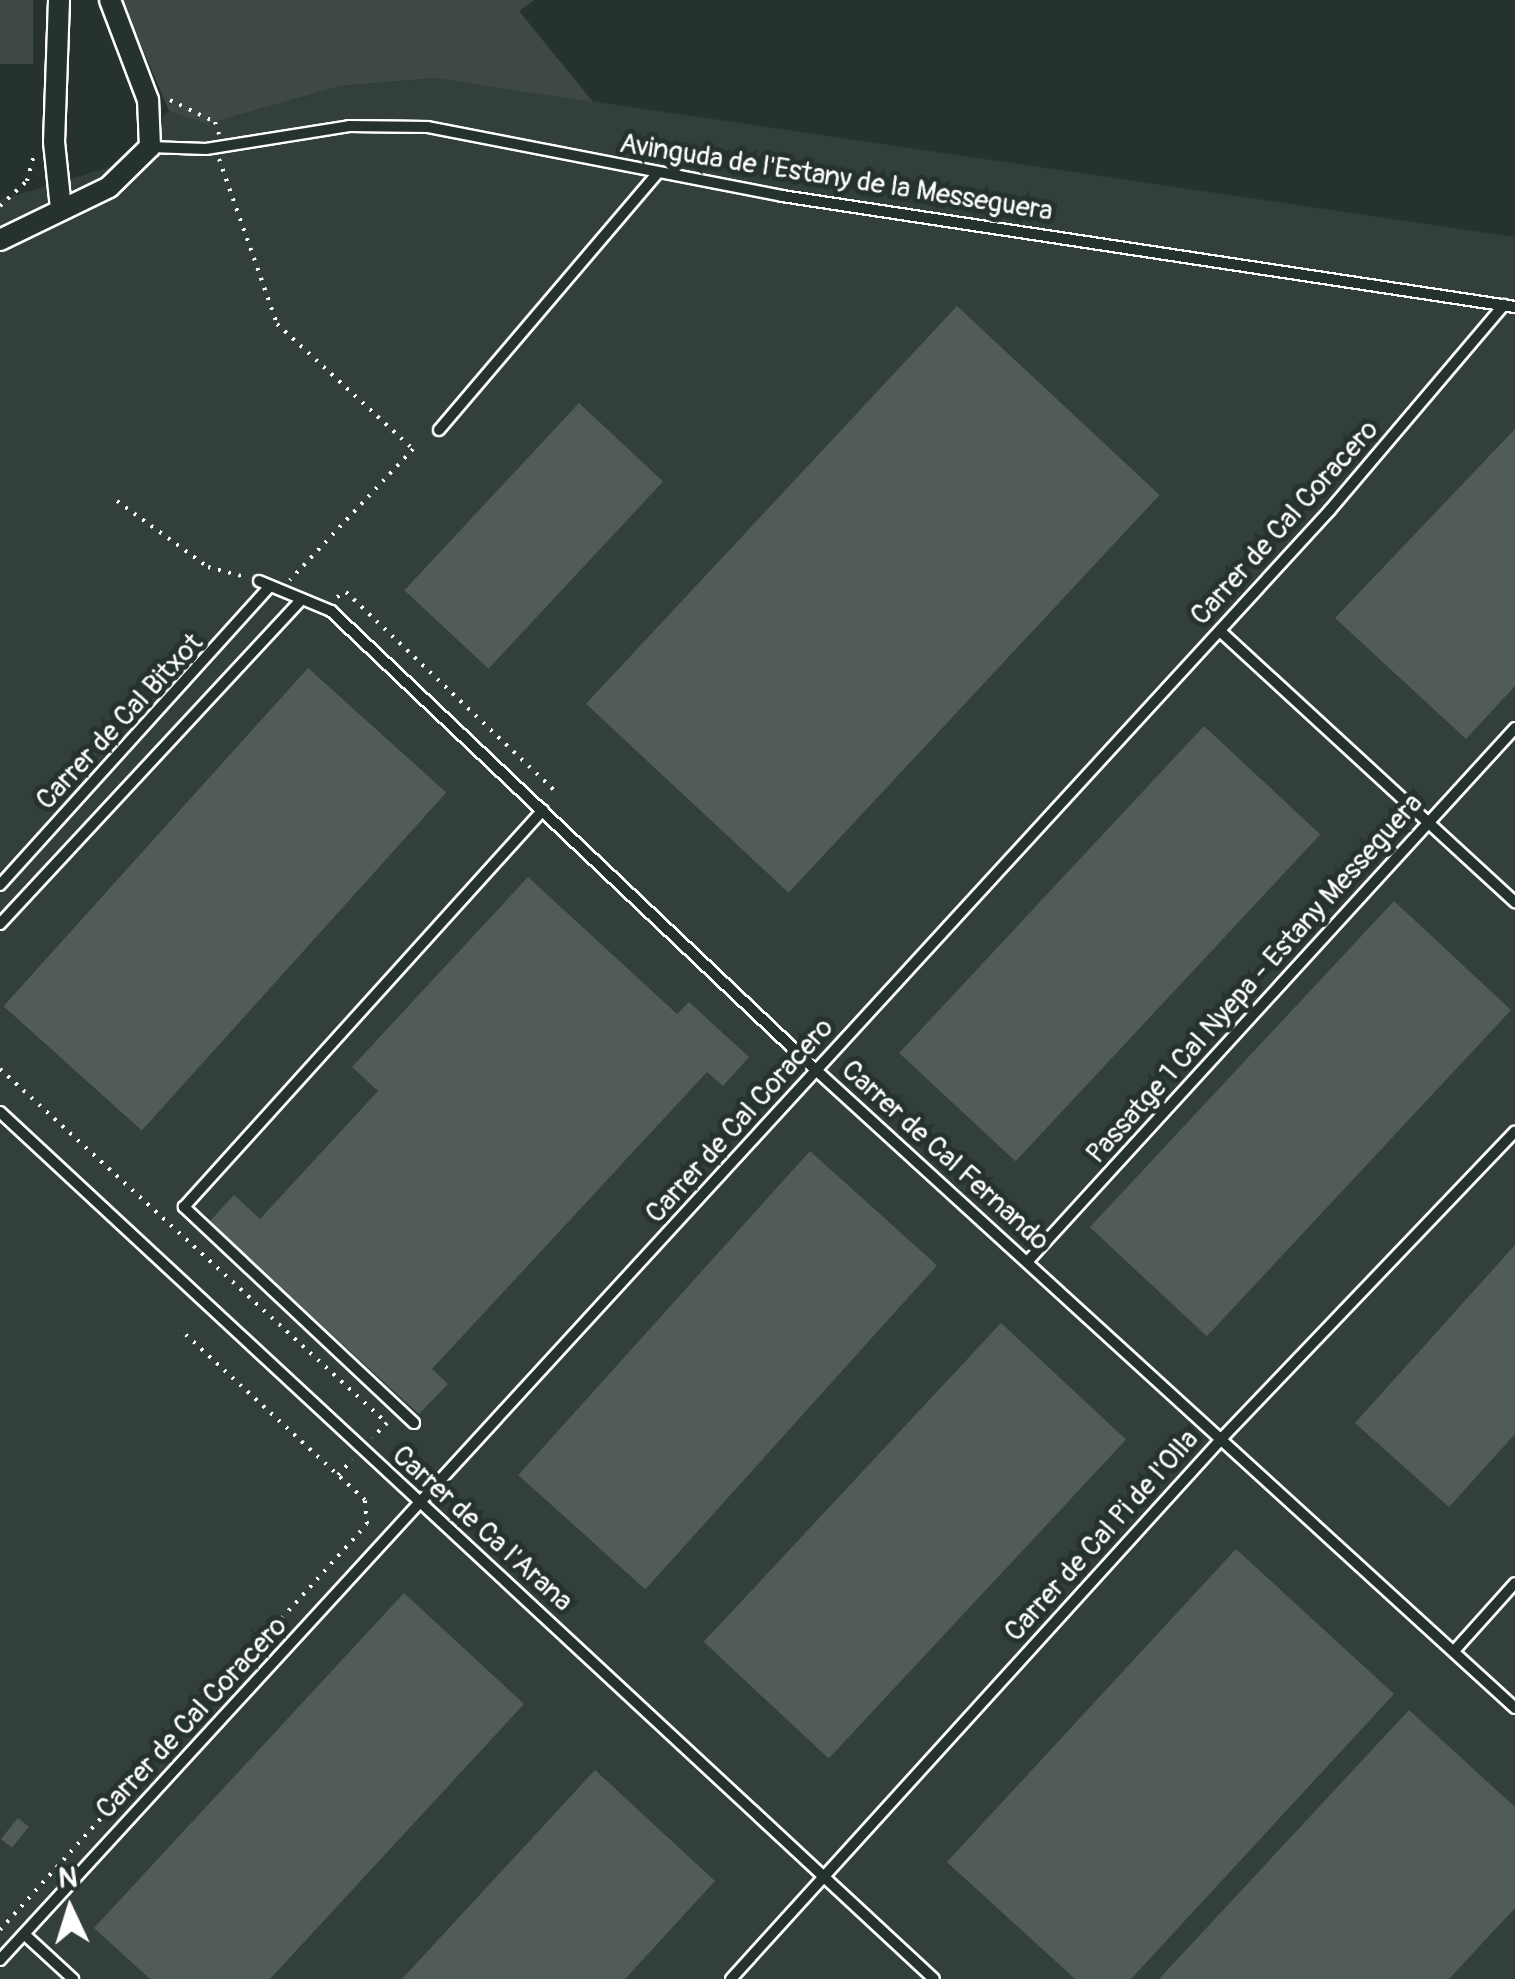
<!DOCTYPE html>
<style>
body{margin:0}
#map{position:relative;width:1515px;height:1979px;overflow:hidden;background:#26332d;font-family:Pangolin,sans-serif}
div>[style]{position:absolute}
.built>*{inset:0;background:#333f3a}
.green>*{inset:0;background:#3e4944;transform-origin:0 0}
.building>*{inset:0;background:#515c57;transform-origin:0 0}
.path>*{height:4px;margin-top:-2px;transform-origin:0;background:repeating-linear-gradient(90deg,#fff 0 2.5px,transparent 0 10.5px)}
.roads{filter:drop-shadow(2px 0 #fff) drop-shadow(-2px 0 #fff) drop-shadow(0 2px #fff) drop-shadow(0 -2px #fff)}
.lane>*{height:10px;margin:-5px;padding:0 5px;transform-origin:5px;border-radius:5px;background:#26332d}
.street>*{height:20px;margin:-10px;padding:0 10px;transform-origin:10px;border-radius:10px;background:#26332d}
span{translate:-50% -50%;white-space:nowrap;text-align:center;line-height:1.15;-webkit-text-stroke:10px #26332d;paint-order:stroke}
.street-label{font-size:28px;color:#fff}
.north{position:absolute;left:20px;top:1859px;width:100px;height:100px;-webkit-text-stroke:8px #26332d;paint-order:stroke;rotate:356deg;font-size:28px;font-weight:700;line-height:40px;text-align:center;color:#fff}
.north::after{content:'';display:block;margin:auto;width:35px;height:45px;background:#fff;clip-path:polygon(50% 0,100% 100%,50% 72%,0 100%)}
</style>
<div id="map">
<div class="built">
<div style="clip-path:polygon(434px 78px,1515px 237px,1515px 1979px,0 1979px,0 200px,110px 167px,169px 111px,207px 124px,340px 86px)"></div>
</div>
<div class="green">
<div style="left:0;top:0;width:33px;height:64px"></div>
<div style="clip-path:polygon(122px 0,534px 0,519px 11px,593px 102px,434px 78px,340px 86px,207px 124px,169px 111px)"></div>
</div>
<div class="building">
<div style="left:957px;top:306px;width:277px;height:544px;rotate:43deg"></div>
<div style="left:579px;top:403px;width:115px;height:256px;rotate:43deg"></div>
<div style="clip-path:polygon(1515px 429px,1515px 686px,1466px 739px,1335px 618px)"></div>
<div style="left:308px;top:668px;width:186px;height:455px;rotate:42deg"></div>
<div style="left:1204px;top:726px;width:159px;height:447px;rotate:43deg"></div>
<div style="clip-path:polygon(528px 877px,677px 1014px,689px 1002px,749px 1057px,723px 1086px,707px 1072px,432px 1369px,448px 1384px,419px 1414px,209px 1222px,234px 1195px,260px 1219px,378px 1091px,352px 1067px)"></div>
<div style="left:1394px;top:901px;width:160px;height:446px;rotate:43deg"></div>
<div style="left:810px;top:1151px;width:171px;height:436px;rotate:42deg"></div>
<div style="clip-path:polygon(1515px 1245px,1515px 1434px,1449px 1507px,1355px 1423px)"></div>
<div style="left:1001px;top:1323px;width:171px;height:436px;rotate:43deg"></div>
<div style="clip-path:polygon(1236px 1549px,1394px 1694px,1131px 1979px,1075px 1979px,947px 1862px)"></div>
<div style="clip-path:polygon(404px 1593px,524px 1704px,270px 1979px,150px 1979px,94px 1928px)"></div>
<div style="clip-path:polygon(1409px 1710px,1515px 1807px,1515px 1908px,1449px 1979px,1159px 1979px)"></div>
<div style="clip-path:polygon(595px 1770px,715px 1881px,625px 1979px,402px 1979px)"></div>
<div style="left:18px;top:1818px;width:14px;height:27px;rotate:39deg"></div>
</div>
<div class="path">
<div style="left:170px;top:100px;width:50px;rotate:26.1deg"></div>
<div style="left:215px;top:122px;width:13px;rotate:72deg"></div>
<div style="left:219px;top:159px;width:175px;rotate:70.6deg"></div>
<div style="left:277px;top:324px;width:185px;rotate:42.6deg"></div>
<div style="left:413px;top:449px;width:180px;rotate:133.2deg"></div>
<div style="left:0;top:206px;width:37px;rotate:-43deg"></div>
<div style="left:27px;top:181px;width:27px;rotate:-75deg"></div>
<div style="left:117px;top:501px;width:112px;rotate:36deg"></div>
<div style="left:208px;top:567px;width:38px;rotate:15deg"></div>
<div style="left:337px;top:597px;width:10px;rotate:-29deg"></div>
<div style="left:346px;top:592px;width:290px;rotate:43.6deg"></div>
<div style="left:0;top:1069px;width:524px;rotate:42.45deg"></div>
<div style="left:387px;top:1423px;width:21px;rotate:135deg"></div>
<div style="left:338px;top:1475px;width:21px;rotate:-47deg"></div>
<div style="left:0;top:1930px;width:547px;rotate:-47.89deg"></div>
<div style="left:367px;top:1524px;width:24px;rotate:-95deg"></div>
<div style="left:365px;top:1500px;width:252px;rotate:-137.3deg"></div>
</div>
<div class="roads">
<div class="lane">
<div style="left:150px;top:147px;width:56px;rotate:2deg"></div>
<div style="left:206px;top:149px;width:145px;rotate:-9.1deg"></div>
<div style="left:349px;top:126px;width:79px;rotate:0.7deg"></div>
<div style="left:428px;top:127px;width:361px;rotate:11deg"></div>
<div style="left:782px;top:196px;width:741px;rotate:8.61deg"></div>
<div style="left:439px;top:430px;width:335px;rotate:-49.6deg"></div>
<div style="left:259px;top:581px;width:78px;rotate:22.6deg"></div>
<div style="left:331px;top:611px;width:669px;rotate:43.43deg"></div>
<div style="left:817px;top:1071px;width:945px;rotate:42.38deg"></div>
<div style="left:1220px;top:631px;width:401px;rotate:42.6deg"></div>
<div style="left:0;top:885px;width:401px;rotate:-47.9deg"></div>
<div style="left:0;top:924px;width:442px;rotate:-47.1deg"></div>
<div style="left:0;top:1112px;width:1274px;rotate:42.87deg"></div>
<div style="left:1028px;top:1261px;width:722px;rotate:-47.58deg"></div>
<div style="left:414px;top:1423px;width:316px;rotate:-136.8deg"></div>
<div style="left:184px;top:1207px;width:535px;rotate:-47.88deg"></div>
<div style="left:1454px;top:1651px;width:91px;rotate:-48.1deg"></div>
<div style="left:24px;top:1934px;width:67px;rotate:42.6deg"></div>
<div style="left:0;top:1960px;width:1968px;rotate:-47.47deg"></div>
<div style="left:1330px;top:510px;width:269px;rotate:-49.7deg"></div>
<div style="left:731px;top:1979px;width:733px;rotate:-47.76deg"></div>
<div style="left:1224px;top:1436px;width:421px;rotate:-46.3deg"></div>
</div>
<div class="street">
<div style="left:59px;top:0;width:142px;rotate:92deg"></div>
<div style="left:54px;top:142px;width:67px;rotate:84deg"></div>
<div style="left:0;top:240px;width:121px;rotate:-25.9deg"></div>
<div style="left:109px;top:187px;width:57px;rotate:-44.3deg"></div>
<div style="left:150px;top:147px;width:47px;rotate:-92.4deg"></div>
<div style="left:148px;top:100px;width:107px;rotate:-110.8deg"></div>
</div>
</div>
<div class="street-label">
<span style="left:836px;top:178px;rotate:9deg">Avinguda de l'Estany de la Messeguera</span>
<span style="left:1285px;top:523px;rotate:-48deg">Carrer de Cal Coracero</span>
<span style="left:120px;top:722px;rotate:-47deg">Carrer de Cal Bitxot</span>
<span style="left:1255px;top:979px;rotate:-48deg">Passatge 1 Cal Nyepa - Estany Messeguera</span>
<span style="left:740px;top:1121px;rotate:-48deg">Carrer de Cal Coracero</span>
<span style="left:945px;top:1156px;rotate:42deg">Carrer de Cal Fernando</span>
<span style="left:482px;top:1529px;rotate:42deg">Carrer de Ca l'Arana</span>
<span style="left:1102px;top:1536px;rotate:-48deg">Carrer de Cal Pi de l'Olla</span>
<span style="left:192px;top:1718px;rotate:-47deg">Carrer de Cal Coracero</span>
</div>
<div class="north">N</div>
</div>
